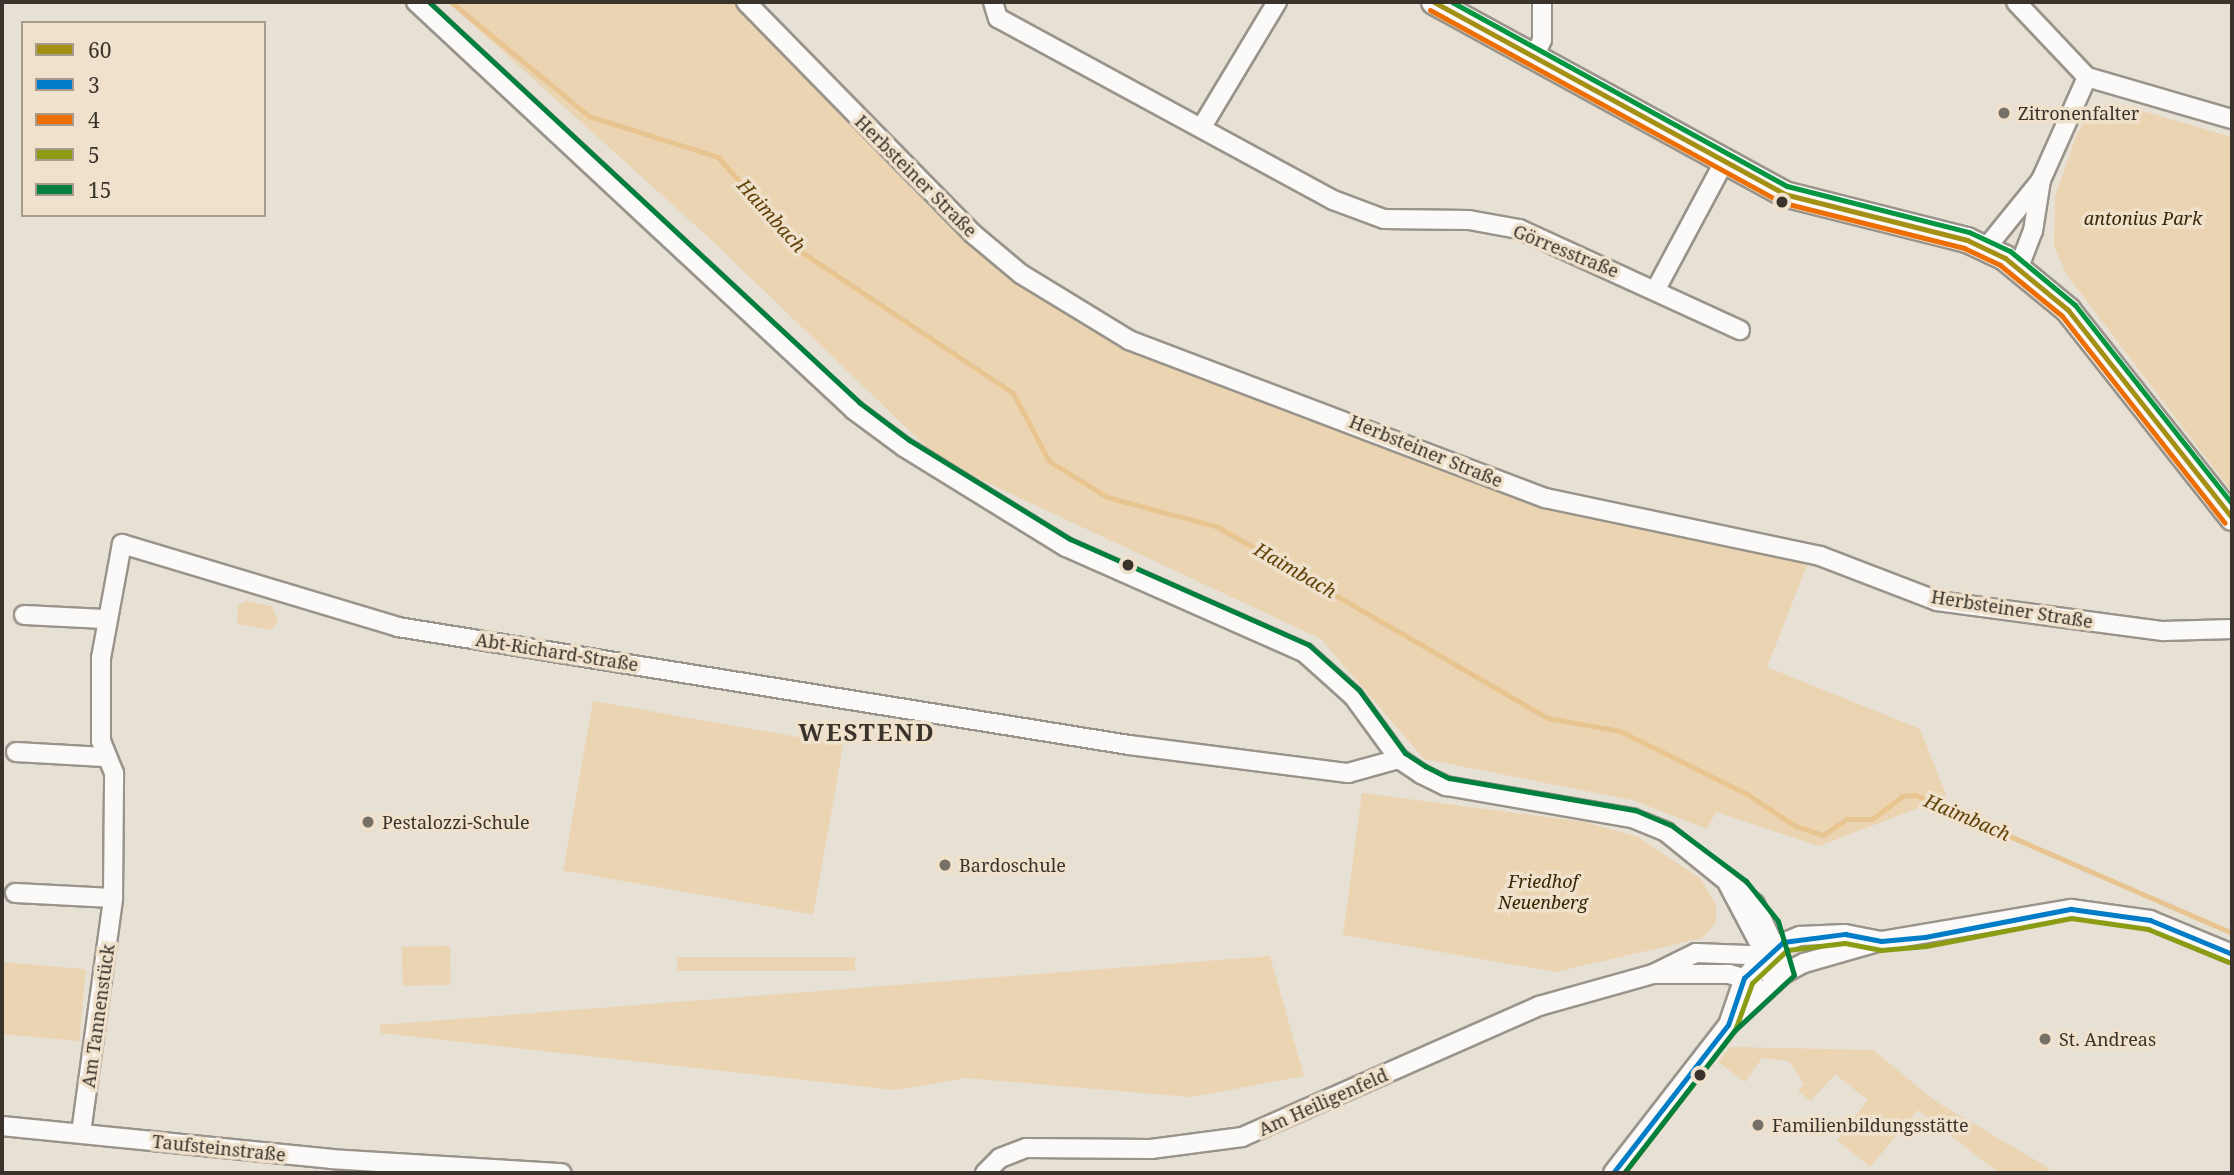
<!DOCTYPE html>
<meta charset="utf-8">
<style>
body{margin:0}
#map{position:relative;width:2234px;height:1175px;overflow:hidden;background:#e7e0d4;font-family:"Noto Serif",serif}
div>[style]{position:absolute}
.green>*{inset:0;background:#ebd4b2;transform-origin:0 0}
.stream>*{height:5px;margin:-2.5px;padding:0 2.5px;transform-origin:2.5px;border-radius:2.5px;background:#e8c590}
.roads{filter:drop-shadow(2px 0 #99948b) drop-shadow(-2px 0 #99948b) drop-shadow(0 2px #99948b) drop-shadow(0 -2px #99948b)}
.minor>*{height:18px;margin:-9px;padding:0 9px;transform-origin:9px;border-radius:9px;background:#fbfaf9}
.secondary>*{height:24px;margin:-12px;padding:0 12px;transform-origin:12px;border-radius:12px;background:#fbfaf9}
.bus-1>*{height:5px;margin:-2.5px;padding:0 2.5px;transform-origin:2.5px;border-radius:2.5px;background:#a59016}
.bus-2>*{height:5px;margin:-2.5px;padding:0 2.5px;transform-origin:2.5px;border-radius:2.5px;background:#007dc6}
.bus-3>*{height:5px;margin:-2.5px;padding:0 2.5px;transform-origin:2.5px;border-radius:2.5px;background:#ed6f03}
.bus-4>*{height:5px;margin:-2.5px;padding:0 2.5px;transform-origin:2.5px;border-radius:2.5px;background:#8b9c14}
.bus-5>*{height:5px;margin:-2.5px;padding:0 2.5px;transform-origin:2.5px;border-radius:2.5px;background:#007f3d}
.bus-6>*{height:5px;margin:-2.5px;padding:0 2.5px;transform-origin:2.5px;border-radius:2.5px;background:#059641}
.dots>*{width:19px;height:19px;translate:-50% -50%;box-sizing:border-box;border:4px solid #efe1cc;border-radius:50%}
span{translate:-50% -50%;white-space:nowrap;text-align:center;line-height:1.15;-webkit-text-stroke:7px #efe1cc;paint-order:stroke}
.poi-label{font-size:18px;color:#39332b}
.left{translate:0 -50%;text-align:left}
.street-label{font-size:18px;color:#39332b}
.park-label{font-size:18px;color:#392605;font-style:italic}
.water-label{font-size:19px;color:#614208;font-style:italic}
.district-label{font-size:24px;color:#39332b;font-weight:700;letter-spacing:2px}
.frame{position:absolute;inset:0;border:4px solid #39332b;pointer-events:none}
.legend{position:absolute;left:21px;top:21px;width:245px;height:196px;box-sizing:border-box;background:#efe1cc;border:2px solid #a69b8c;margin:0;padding:9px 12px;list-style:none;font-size:21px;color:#39332b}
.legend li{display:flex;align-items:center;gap:14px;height:35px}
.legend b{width:35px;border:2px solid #a69b8c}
</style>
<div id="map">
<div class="green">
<div style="clip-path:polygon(448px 2px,737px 2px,866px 119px,956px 215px,1047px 286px,1157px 345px,1542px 500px,1808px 563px,1767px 667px,1920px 729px,1947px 797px,1819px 846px,1716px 812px,1707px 829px,1632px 800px,1424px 759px,1321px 639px,941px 461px,705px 234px)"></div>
<div style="clip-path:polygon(2118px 104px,2232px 137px,2232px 492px,2067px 275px,2054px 246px,2055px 197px,2077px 134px,2094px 107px)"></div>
<div style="clip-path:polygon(246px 601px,272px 606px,278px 622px,270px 630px,237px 624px,238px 606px)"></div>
<div style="left:593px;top:701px;width:254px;height:172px;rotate:10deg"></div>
<div style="clip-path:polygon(1362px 793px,1585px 822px,1638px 837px,1701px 879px,1716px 905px,1716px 922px,1702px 938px,1556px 972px,1343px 935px)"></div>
<div style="left:450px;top:946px;width:39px;height:48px;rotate:89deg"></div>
<div style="clip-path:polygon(1270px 956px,1304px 1076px,1191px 1097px,965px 1078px,896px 1090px,380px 1033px,380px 1025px)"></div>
<div style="left:855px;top:957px;width:14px;height:178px;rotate:90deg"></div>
<div style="left:2px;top:962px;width:84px;height:72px;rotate:5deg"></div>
<div style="clip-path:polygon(1730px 1047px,1873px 1050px,1935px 1101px,2049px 1168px,2047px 1173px,1999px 1173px,1918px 1110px,1870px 1167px,1837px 1140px,1868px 1100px,1835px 1074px,1811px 1101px,1798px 1091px,1804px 1084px,1789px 1061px,1762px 1058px,1745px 1082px,1718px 1062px)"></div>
</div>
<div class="stream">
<div style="left:451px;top:2px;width:179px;rotate:39.6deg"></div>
<div style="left:589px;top:116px;width:135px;rotate:17.6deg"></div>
<div style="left:718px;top:157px;width:125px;rotate:48.9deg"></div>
<div style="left:800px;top:251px;width:256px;rotate:33.7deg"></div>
<div style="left:1013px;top:393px;width:77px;rotate:62.1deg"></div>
<div style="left:1049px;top:461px;width:68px;rotate:31.8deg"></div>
<div style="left:1107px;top:497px;width:115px;rotate:15.1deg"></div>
<div style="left:1218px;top:527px;width:381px;rotate:30.1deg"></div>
<div style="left:1548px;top:718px;width:73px;rotate:10.2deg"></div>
<div style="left:1620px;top:731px;width:142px;rotate:26.4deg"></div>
<div style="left:1747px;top:794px;width:58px;rotate:33.7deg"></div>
<div style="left:1795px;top:826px;width:29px;rotate:18deg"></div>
<div style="left:1823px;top:835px;width:29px;rotate:-34deg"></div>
<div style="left:1847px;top:819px;width:25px"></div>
<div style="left:1872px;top:819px;width:38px;rotate:-37deg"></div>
<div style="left:1902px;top:796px;width:13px;rotate:-4deg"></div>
<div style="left:1915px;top:795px;width:346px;rotate:23.5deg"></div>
</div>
<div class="roads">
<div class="minor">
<div style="left:416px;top:2px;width:599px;rotate:42.97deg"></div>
<div style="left:854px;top:410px;width:62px;rotate:36.5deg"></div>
<div style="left:904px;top:447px;width:190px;rotate:31.7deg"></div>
<div style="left:1066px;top:547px;width:261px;rotate:23.9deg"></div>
<div style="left:1305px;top:653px;width:64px;rotate:41.9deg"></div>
<div style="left:1353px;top:696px;width:78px;rotate:53.9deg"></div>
<div style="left:1399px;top:759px;width:27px;rotate:34deg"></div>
<div style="left:1421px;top:774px;width:28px;rotate:26deg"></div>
<div style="left:1446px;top:786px;width:189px;rotate:9.8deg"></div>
<div style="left:1632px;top:818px;width:37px;rotate:22deg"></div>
<div style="left:1666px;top:832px;width:114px;rotate:39deg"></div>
<div style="left:1755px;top:904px;width:74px;rotate:65.2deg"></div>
<div style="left:746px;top:2px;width:323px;rotate:45.6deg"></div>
<div style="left:972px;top:233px;width:64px;rotate:39.9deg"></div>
<div style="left:1021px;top:274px;width:127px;rotate:31.4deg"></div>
<div style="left:1129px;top:340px;width:445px;rotate:20.8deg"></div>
<div style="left:1545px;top:498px;width:281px;rotate:11.9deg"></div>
<div style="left:1820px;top:556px;width:125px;rotate:21deg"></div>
<div style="left:1937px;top:601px;width:228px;rotate:7.6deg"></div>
<div style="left:2163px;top:631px;width:69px;rotate:-1.7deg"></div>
<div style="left:993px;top:2px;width:17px;rotate:73deg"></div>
<div style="left:998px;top:18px;width:381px;rotate:28.5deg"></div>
<div style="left:1333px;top:200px;width:54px;rotate:20.4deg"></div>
<div style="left:1384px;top:219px;width:85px;rotate:0.7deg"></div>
<div style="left:1469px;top:220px;width:51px;rotate:10.2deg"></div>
<div style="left:1519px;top:229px;width:243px;rotate:24.6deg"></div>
<div style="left:2016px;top:2px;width:103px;rotate:46.6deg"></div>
<div style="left:1534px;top:57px;width:19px;rotate:-65deg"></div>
<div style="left:1542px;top:40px;width:38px;rotate:-90deg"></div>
<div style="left:1203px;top:125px;width:144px;rotate:-59deg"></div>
<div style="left:1986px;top:248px;width:87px;rotate:-51deg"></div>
<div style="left:2019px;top:267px;width:39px;rotate:-69deg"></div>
<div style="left:2033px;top:231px;width:52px;rotate:-81.1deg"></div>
<div style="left:2041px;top:180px;width:113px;rotate:-65.9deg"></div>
<div style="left:2087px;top:77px;width:151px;rotate:16.2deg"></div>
<div style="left:1656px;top:289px;width:142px;rotate:-61.8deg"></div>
<div style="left:24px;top:615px;width:81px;rotate:2.8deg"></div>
<div style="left:16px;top:752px;width:88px;rotate:3.3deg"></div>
<div style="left:1728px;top:884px;width:90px;rotate:62.3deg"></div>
<div style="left:15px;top:893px;width:98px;rotate:2.9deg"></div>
<div style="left:1653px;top:974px;width:76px"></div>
<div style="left:1729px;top:974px;width:25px;rotate:16deg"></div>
<div style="left:1728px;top:1025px;width:50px;rotate:-71.2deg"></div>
<div style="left:1744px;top:978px;width:45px;rotate:-45.9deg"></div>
<div style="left:1775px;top:946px;width:27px;rotate:-22deg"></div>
<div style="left:1800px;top:936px;width:45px;rotate:-2.5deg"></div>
<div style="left:1845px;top:934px;width:37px;rotate:11deg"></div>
<div style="left:2px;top:1126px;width:331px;rotate:5.7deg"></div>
<div style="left:331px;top:1159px;width:231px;rotate:3.5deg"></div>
<div style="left:81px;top:1133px;width:237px;rotate:-82.2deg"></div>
<div style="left:113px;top:898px;width:125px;rotate:-89.5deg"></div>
<div style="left:114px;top:773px;width:35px;rotate:-112deg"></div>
<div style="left:101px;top:741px;width:83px;rotate:-90deg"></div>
<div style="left:101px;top:658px;width:116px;rotate:-79.6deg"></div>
<div style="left:122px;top:544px;width:288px;rotate:16.7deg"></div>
<div style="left:398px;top:627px;width:740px;rotate:9.17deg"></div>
<div style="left:1129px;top:745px;width:221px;rotate:7.3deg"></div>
<div style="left:1348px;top:773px;width:53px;rotate:-15.4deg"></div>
<div style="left:985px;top:1173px;width:21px;rotate:-45deg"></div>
<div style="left:1000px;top:1158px;width:28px;rotate:-21deg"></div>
<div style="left:1026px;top:1148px;width:125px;rotate:0.5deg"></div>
<div style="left:1151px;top:1149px;width:92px;rotate:-7.5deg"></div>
<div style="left:1242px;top:1137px;width:325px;rotate:-23.8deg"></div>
<div style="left:1539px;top:1006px;width:118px;rotate:-15.7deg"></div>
<div style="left:1653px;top:974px;width:48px;rotate:-26deg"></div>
<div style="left:1696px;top:953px;width:52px;rotate:2.2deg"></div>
<div style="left:1748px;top:955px;width:37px;rotate:41deg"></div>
<div style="left:1613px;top:1173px;width:187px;rotate:-52.2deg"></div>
<div style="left:1728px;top:1025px;width:75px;rotate:-42.8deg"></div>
<div style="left:1783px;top:974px;width:24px;rotate:-28deg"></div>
<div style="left:1804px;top:963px;width:80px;rotate:-15.9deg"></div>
<div style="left:1881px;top:941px;width:193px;rotate:-9.6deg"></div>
<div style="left:2071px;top:909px;width:80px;rotate:7.9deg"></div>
<div style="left:2150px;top:920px;width:89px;rotate:22.5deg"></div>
</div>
<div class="secondary">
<div style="left:1434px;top:2px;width:399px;rotate:28.7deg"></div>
<div style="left:1784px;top:194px;width:189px;rotate:14.1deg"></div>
<div style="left:1967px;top:240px;width:42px;rotate:25.3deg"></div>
<div style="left:2005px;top:258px;width:82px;rotate:39.5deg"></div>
<div style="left:2068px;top:310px;width:265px;rotate:51.7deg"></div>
</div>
</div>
<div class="bus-1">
<div style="left:1434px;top:2px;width:399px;rotate:28.7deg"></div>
<div style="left:1784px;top:194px;width:189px;rotate:14.1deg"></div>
<div style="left:1967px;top:240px;width:42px;rotate:25.3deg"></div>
<div style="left:2005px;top:258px;width:82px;rotate:39.5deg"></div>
<div style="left:2068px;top:310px;width:265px;rotate:51.7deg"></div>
</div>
<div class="bus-2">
<div style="left:1613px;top:1173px;width:187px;rotate:-52.2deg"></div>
<div style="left:1728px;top:1025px;width:50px;rotate:-71.2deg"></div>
<div style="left:1744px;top:978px;width:53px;rotate:-42.7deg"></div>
<div style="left:1783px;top:942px;width:63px;rotate:-7.4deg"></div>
<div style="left:1845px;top:934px;width:37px;rotate:11deg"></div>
<div style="left:1881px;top:941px;width:44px;rotate:-5.2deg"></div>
<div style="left:1925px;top:937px;width:149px;rotate:-10.9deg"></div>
<div style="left:2071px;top:909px;width:80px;rotate:7.9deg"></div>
<div style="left:2150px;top:920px;width:89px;rotate:22.5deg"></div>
</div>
<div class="bus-3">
<div style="left:1430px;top:10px;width:399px;rotate:28.7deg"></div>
<div style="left:1780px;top:202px;width:190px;rotate:14deg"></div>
<div style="left:1964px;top:248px;width:40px;rotate:25deg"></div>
<div style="left:2000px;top:265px;width:80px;rotate:39.4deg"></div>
<div style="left:2062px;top:316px;width:263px;rotate:51.8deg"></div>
</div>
<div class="bus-4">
<div style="left:1624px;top:1173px;width:181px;rotate:-52.2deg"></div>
<div style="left:1735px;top:1030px;width:50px;rotate:-70.1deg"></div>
<div style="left:1752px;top:983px;width:48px;rotate:-43.3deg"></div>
<div style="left:1787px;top:950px;width:58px;rotate:-6.9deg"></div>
<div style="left:1845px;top:943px;width:37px;rotate:11deg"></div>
<div style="left:1881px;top:950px;width:45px;rotate:-5.1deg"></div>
<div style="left:1926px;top:946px;width:148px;rotate:-10.9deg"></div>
<div style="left:2071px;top:918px;width:78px;rotate:8.1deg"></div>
<div style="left:2148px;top:929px;width:87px;rotate:22.2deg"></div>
</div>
<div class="bus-5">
<div style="left:429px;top:2px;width:589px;rotate:42.93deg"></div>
<div style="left:860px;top:403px;width:61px;rotate:37.1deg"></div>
<div style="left:909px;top:440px;width:189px;rotate:31.6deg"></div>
<div style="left:1070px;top:539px;width:261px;rotate:23.9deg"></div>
<div style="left:1309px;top:645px;width:67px;rotate:42deg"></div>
<div style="left:1359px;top:690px;width:78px;rotate:53.9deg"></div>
<div style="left:1405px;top:753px;width:24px;rotate:33deg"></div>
<div style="left:1425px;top:766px;width:27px;rotate:27deg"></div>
<div style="left:1449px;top:778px;width:189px;rotate:9.8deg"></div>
<div style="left:1635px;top:810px;width:39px;rotate:23deg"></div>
<div style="left:1671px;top:825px;width:94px;rotate:36.7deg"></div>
<div style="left:1746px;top:881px;width:51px;rotate:51.3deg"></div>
<div style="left:1778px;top:921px;width:56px;rotate:73.5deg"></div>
<div style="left:1794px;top:975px;width:82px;rotate:137deg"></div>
<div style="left:1734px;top:1031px;width:180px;rotate:127.8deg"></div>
</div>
<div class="bus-6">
<div style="left:1452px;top:2px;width:382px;rotate:28.8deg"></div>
<div style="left:1787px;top:186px;width:188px;rotate:14.2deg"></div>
<div style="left:1969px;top:232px;width:45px;rotate:24.9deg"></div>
<div style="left:2010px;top:251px;width:85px;rotate:39.7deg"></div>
<div style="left:2075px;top:305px;width:253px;rotate:51.7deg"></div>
</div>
<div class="dots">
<div style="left:2004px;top:113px;background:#767066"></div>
<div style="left:1782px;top:202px;background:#39332b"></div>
<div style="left:1128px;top:565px;background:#39332b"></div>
<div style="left:368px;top:822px;background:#767066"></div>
<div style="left:945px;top:865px;background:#767066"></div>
<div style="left:2045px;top:1039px;background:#767066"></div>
<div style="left:1700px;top:1075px;background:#39332b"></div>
<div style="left:1758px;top:1125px;background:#767066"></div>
</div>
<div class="poi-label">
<span class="left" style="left:2018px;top:113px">Zitronenfalter</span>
<span class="left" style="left:382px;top:822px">Pestalozzi-Schule</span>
<span class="left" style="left:959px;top:865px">Bardoschule</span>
<span class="left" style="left:2059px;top:1039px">St. Andreas</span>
<span class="left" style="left:1772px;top:1125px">Familienbildungsstätte</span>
</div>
<div class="street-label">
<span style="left:916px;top:176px;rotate:45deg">Herbsteiner Straße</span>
<span style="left:1566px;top:251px;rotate:22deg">Görresstraße</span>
<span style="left:1426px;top:451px;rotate:22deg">Herbsteiner Straße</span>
<span style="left:2012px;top:609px;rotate:9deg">Herbsteiner Straße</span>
<span style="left:557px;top:652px;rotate:9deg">Abt-Richard-Straße</span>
<span style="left:98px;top:1016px;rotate:-82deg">Am Tannenstück</span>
<span style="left:1323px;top:1102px;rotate:-24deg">Am Heiligenfeld</span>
<span style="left:219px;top:1148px;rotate:6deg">Taufsteinstraße</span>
</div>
<div class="park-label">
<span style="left:2143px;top:218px">antonius Park</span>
<span style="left:1543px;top:892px">Friedhof<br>Neuenberg</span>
</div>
<div class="water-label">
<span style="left:771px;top:216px;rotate:48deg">Haimbach</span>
<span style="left:1295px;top:571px;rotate:30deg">Haimbach</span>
<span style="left:1967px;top:818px;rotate:23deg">Haimbach</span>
</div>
<div class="district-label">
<span style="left:867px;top:732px">WESTEND</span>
</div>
<div class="frame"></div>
<ul class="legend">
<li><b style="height:9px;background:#a59016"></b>60</li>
<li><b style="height:9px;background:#007dc6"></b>3</li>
<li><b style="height:9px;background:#ed6f03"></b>4</li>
<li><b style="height:9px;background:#8b9c14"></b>5</li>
<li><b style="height:9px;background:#007f3d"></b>15</li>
</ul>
</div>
